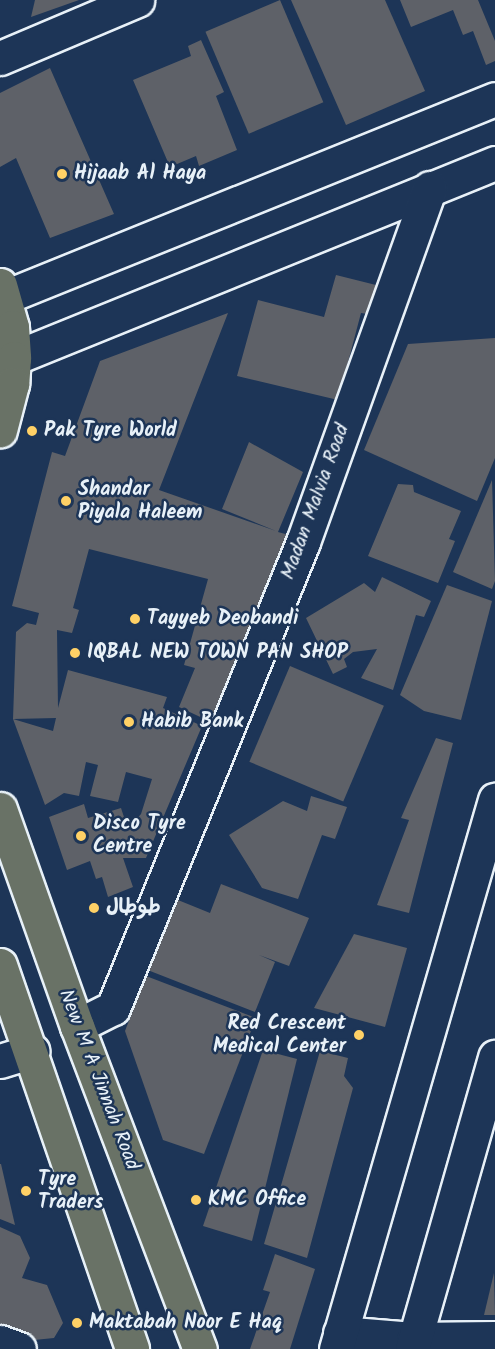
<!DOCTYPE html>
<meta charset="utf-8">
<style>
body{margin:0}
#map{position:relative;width:495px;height:1349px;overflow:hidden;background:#1d3557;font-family:Kalam,"Playpen Sans Arabic",sans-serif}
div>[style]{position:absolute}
.building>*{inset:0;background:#5e6168;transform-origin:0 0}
.roads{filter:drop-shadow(2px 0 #e8f1f8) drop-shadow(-2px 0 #e8f1f8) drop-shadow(0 2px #e8f1f8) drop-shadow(0 -2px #e8f1f8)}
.minor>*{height:33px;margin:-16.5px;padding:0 16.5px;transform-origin:16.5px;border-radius:16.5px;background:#1d3557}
.major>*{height:33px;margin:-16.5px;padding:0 16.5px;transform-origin:16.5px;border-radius:16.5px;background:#697266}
.dots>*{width:16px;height:16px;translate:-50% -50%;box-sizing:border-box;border:3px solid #1d3557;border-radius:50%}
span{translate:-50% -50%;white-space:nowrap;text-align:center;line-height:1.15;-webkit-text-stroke:5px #1d3557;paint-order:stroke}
.poi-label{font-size:20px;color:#e8f1f8;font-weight:700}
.left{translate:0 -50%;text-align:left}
.right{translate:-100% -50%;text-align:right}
.street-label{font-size:20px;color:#e8f1f8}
</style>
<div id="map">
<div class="building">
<div style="clip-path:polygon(35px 0,79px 0,31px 17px)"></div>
<div style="left:280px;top:0;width:111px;height:81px;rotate:67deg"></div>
<div style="clip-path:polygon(291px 0,385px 0,425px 91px,346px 125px)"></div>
<div style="clip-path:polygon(400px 0,478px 0,495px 41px,495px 61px,486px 65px,473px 31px,463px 35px,453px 10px,411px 27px)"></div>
<div style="clip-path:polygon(201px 40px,224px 92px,216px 96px,237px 150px,199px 166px,196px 156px,170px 167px,133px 80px,191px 56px,188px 46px)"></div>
<div style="clip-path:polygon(50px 68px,114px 214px,50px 238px,16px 158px,0 167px,0 93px)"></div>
<div style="clip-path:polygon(336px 275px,376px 285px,368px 314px,361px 313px,338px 400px,237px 376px,258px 300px,324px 317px)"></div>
<div style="clip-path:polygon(228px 313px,159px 490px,276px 531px,222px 509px,249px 442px,303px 472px,278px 532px,289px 535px,213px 723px,179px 707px,195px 668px,184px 665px,208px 579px,89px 549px,73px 608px,79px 610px,72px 633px,57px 630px,58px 708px,68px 670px,167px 697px,163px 708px,202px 726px,146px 858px,123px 858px,133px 887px,108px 897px,102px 877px,96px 879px,90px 861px,67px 870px,49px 817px,84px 804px,88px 818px,121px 808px,128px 829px,141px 814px,152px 779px,126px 772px,118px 802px,90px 796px,98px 765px,86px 762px,79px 796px,64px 793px,45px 805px,13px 719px,53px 731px,56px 718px,13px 719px,16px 632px,27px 623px,36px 625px,39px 613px,12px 606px,52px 452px,65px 456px,100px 361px)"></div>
<div style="clip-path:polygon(495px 338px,495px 458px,477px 501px,364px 450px,408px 344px)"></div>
<div style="clip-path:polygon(492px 480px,495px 581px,492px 589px,453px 572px)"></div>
<div style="clip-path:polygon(398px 484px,413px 485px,414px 492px,461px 511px,449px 539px,455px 541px,438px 583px,368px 556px)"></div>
<div style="clip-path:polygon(382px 577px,431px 601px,424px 617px,416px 615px,393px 690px,361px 678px,377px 649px,353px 652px,344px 659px,347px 667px,333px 674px,306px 618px,364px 583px,375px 592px)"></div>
<div style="clip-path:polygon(447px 585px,492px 601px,461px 720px,424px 711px,400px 695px)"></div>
<div style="left:290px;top:666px;width:102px;height:104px;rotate:23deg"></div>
<div style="clip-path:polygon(436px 738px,453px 743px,409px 913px,377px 905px,409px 820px,401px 818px)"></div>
<div style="clip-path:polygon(311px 796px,347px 807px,335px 839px,322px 835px,298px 899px,262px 888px,229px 835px,283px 801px,307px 811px)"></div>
<div style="clip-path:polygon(221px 884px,309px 918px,289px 966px,259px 955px,275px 962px,255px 1012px,145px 969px,173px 898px,210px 913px)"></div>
<div style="clip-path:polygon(354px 934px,407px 948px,385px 1027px,314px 1008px)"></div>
<div style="clip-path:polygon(146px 976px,256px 1018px,204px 1154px,163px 1140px,125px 1031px)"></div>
<div style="clip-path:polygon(263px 1050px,297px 1059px,252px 1241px,203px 1226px)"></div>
<div style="clip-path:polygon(320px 1051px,348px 1058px,344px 1076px,353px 1088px,307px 1258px,264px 1244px)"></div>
<div style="clip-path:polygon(0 1164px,1px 1164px,15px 1225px,0 1219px)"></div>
<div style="clip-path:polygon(0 1227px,20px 1236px,30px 1258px,22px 1278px,47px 1285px,63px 1323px,54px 1338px,34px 1340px,0 1325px)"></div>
<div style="clip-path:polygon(275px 1254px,315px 1269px,290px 1349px,250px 1349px,270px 1292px,263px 1290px)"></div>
<div style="clip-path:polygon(494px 1273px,495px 1315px,484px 1315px)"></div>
</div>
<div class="roads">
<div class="minor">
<div style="left:0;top:58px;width:149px;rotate:-22.9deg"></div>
<div style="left:5px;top:297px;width:528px;rotate:-22deg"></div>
<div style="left:14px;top:358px;width:519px;rotate:-22.07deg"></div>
<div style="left:77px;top:1026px;width:40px;rotate:-26.6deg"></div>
<div style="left:113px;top:1008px;width:503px;rotate:-67.82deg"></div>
<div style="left:303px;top:542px;width:376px;rotate:-70.3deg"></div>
<div style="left:0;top:1061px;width:34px;rotate:-17deg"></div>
<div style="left:340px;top:1333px;width:73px;rotate:4.7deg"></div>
<div style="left:413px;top:1339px;width:82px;rotate:-0.7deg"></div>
<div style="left:0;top:1342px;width:20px;rotate:20deg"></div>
<div style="left:336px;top:1349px;width:572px;rotate:-73.85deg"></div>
<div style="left:412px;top:1349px;width:304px;rotate:-74.1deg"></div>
</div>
<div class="major">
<div style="left:0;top:285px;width:44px;rotate:74.1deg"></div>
<div style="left:12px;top:327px;width:31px;rotate:86deg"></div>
<div style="left:14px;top:358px;width:26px;rotate:94deg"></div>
<div style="left:12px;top:384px;width:48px;rotate:104.6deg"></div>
<div style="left:0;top:809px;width:230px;rotate:70.5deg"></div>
<div style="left:77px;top:1026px;width:346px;rotate:69.2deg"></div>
<div style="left:0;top:965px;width:406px;rotate:71deg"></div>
</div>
</div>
<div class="dots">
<div style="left:62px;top:174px;background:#ffd166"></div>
<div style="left:32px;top:431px;background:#ffd166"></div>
<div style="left:66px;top:501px;background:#ffd166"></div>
<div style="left:135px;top:619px;background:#ffd166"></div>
<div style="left:75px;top:653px;background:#ffd166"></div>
<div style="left:129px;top:722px;background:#ffd166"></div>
<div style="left:81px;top:836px;background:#ffd166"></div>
<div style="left:94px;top:908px;background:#ffd166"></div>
<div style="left:359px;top:1035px;background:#ffd166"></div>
<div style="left:26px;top:1191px;background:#ffd166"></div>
<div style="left:196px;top:1200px;background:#ffd166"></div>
<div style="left:77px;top:1323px;background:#ffd166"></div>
</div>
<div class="poi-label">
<span class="left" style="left:74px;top:174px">Hijaab Al Haya</span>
<span class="left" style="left:44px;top:431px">Pak Tyre World</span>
<span class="left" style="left:78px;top:502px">Shandar<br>Piyala Haleem</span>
<span class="left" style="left:147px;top:619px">Tayyeb Deobandi</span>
<span class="left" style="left:87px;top:653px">IQBAL NEW TOWN PAN SHOP</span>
<span class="left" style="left:141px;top:722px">Habib Bank</span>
<span class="left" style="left:93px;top:836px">Disco Tyre<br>Centre</span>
<span class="left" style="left:106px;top:908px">طوطال</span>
<span class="right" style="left:346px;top:1036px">Red Crescent<br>Medical Center</span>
<span class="left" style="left:38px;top:1192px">Tyre<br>Traders</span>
<span class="left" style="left:208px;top:1200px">KMC Office</span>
<span class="left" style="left:89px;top:1323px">Maktabah Noor E Haq</span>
</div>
<div class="street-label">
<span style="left:316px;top:502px;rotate:-70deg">Madan Malvia Road</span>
<span style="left:98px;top:1080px;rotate:69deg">New M A Jinnah Road</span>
</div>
</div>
